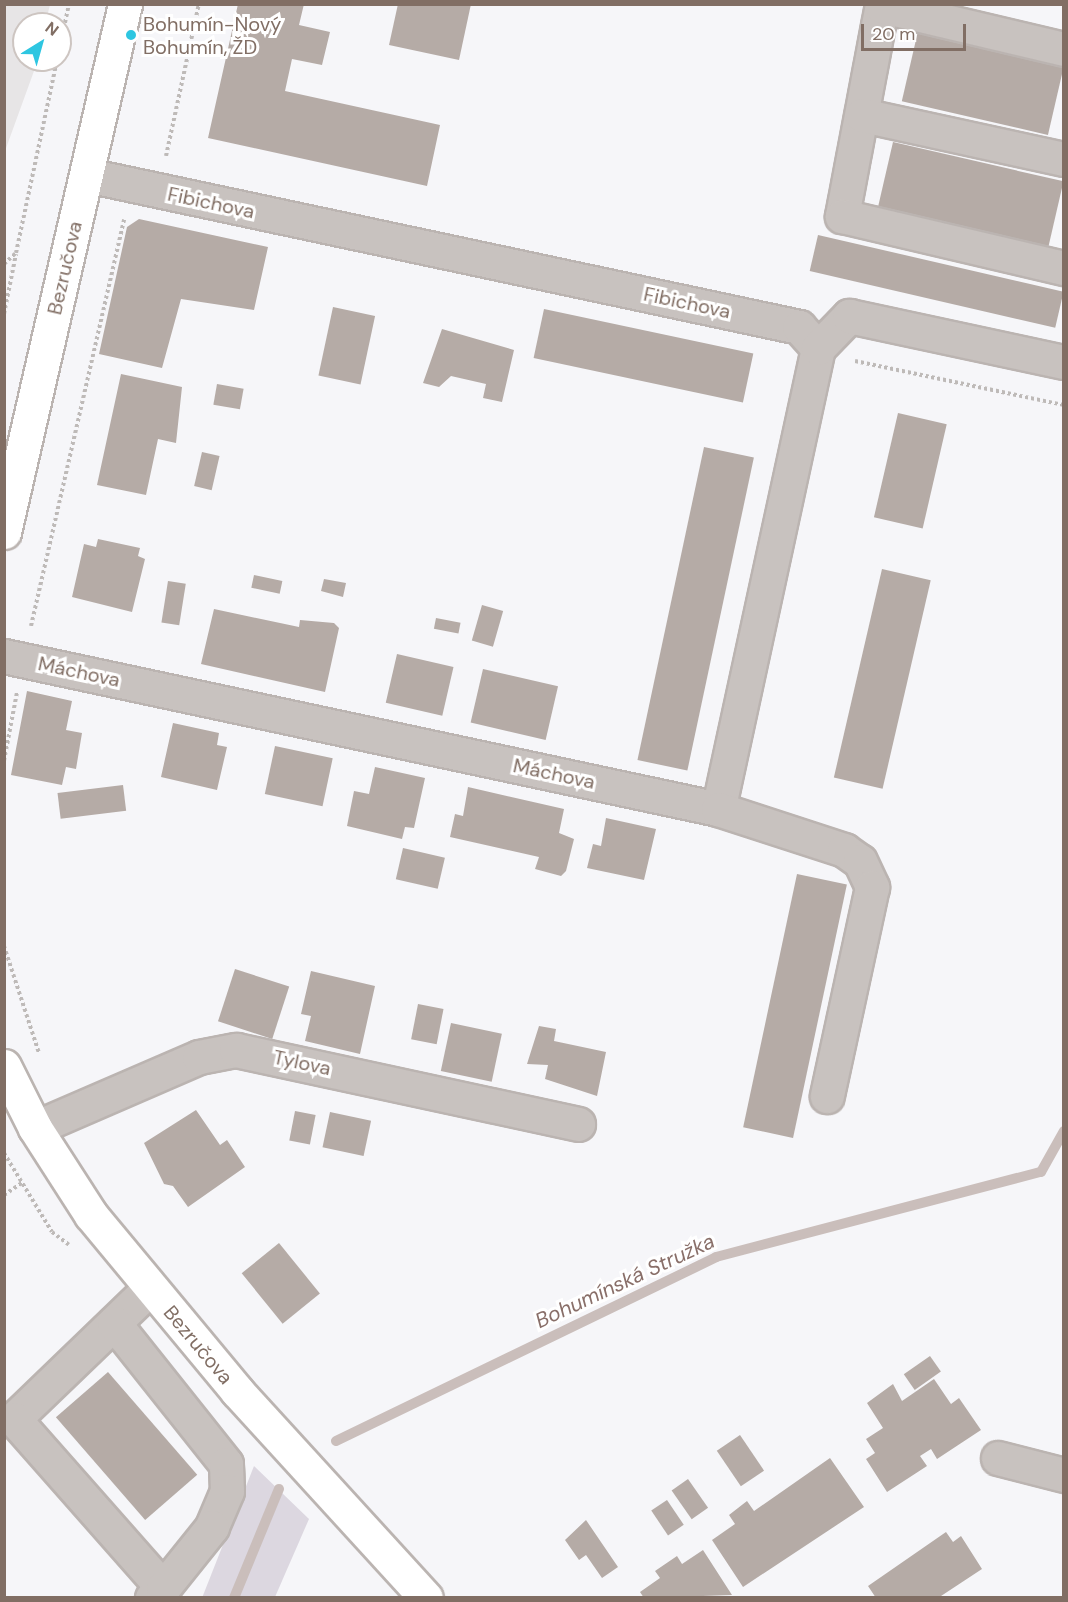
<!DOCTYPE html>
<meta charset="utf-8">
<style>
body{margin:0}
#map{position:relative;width:1068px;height:1602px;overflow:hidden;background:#f6f6f9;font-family:"DM Sans",sans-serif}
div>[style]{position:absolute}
.built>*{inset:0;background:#e7e5e6}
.green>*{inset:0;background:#dcd7e0}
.stream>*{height:10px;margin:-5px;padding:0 5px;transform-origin:5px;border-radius:5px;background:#cabebb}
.building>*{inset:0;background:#b5aba6;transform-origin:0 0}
.path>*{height:4px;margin-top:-2px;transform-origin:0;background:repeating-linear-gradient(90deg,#bebab8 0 3px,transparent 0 6px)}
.roads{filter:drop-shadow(2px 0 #bbb4b1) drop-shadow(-2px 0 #bbb4b1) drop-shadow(0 2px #bbb4b1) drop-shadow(0 -2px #bbb4b1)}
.minor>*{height:33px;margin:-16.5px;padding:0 16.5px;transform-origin:16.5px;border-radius:16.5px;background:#c8c2bf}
.major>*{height:33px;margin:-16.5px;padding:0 16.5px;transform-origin:16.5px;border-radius:16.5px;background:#fff}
.dots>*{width:16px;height:16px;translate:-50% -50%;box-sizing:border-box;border:3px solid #fff;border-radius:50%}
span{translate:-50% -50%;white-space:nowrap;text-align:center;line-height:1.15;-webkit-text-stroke:6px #fff;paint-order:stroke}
.poi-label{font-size:20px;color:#816e64}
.left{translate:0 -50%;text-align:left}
.street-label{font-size:20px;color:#816e64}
.water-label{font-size:21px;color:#896f69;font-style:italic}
.frame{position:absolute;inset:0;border:6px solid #816e64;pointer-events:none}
.north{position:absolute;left:12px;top:12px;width:60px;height:60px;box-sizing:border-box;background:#fff;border:2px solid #cdc5c1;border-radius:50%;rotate:37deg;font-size:16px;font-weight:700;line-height:24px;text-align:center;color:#816e64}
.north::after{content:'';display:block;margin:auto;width:21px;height:27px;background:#2ec6e1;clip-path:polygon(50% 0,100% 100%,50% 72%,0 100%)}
.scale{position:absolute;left:861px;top:24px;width:105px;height:27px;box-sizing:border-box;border:3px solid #816e64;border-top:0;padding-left:8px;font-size:18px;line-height:21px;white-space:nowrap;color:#816e64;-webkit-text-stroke:4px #fff;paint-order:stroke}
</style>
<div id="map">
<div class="built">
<div style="clip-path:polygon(5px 4px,50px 5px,45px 24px,24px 24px,24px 60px,38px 60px,5px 151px)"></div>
</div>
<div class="green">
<div style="clip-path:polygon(254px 1466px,309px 1519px,275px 1597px,202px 1598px)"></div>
</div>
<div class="stream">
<div style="left:336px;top:1441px;width:422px;rotate:-25.8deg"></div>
<div style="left:716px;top:1257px;width:336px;rotate:-14.7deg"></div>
<div style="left:1041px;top:1172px;width:47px;rotate:-60.7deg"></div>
<div style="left:234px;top:1598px;width:118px;rotate:-67.6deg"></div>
</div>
<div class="building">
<div style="clip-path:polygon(238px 4px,304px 4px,299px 25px,330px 32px,322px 65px,292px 59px,285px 91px,440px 125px,427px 186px,208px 138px)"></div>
<div style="clip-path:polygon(398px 4px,471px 4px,459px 60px,389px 45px)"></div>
<div style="left:918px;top:31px;width:150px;height:72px;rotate:13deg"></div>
<div style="left:893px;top:142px;width:175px;height:72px;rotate:13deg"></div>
<div style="clip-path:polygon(139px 219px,268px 247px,254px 310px,181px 299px,162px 368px,99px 354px,127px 227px)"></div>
<div style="left:818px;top:235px;width:252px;height:37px;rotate:13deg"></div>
<div style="left:333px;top:307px;width:43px;height:70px;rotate:12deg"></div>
<div style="left:544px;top:309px;width:214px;height:50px;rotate:12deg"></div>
<div style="clip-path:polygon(442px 329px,514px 350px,502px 402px,483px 398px,486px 384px,451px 376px,439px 387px,423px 383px)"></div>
<div style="clip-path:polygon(121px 374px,182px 387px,176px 443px,158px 439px,146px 495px,97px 485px)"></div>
<div style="left:217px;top:384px;width:27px;height:21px;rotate:10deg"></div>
<div style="left:898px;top:413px;width:50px;height:107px;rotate:13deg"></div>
<div style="left:704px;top:447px;width:51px;height:320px;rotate:12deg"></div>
<div style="left:202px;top:452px;width:18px;height:35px;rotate:13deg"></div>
<div style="clip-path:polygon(98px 539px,140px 548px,138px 556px,145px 559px,132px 612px,72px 597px,84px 544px,96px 547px)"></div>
<div style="left:882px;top:569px;width:50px;height:214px;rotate:13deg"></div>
<div style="left:254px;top:575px;width:29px;height:13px;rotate:12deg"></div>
<div style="clip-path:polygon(324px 579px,346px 583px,343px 597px,321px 591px)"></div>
<div style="left:168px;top:581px;width:18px;height:42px;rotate:9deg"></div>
<div style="left:482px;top:605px;width:22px;height:37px;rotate:16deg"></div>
<div style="clip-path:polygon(214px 609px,299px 627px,300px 620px,334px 623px,339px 628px,325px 692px,201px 664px)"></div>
<div style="left:436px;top:618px;width:25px;height:11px;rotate:11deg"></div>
<div style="left:397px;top:654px;width:58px;height:50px;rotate:13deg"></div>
<div style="left:483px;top:669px;width:77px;height:55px;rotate:13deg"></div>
<div style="clip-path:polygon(27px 691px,72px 701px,66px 730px,82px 733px,76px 769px,66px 767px,62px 785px,11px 775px)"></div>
<div style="clip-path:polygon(173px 723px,219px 733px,217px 745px,227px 747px,217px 790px,161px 777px)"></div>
<div style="left:275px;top:746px;width:59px;height:49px;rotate:12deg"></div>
<div style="clip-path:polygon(375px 767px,425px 778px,414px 828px,405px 827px,402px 839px,347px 826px,354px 791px,369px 794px)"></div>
<div style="left:123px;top:785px;width:26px;height:66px;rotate:83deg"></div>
<div style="clip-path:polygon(468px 787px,564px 809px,559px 833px,574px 839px,566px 871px,561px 876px,535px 869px,539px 857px,450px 837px,455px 814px,463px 816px)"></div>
<div style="clip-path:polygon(606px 818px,656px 829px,644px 880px,587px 868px,593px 844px,601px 846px)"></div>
<div style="left:403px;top:848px;width:43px;height:32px;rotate:13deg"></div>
<div style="left:797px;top:874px;width:51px;height:259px;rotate:12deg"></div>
<div style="left:235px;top:969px;width:57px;height:55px;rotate:18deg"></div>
<div style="clip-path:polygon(311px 971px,375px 986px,360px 1054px,305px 1041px,311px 1016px,301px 1014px)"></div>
<div style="left:418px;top:1004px;width:26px;height:36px;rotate:11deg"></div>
<div style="left:451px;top:1023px;width:52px;height:49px;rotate:12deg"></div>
<div style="clip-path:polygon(539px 1026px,556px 1029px,554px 1041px,606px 1052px,597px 1096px,545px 1079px,548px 1065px,527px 1064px)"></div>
<div style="clip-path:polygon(196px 1110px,220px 1145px,227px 1140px,245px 1167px,188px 1207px,173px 1186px,164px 1184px,144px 1143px)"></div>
<div style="left:295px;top:1111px;width:21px;height:30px;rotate:11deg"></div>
<div style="left:330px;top:1112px;width:42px;height:36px;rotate:12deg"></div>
<div style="left:279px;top:1243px;width:65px;height:48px;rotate:51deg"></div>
<div style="left:930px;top:1356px;width:19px;height:32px;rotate:55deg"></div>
<div style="left:108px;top:1372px;width:136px;height:69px;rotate:49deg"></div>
<div style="clip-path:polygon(934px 1379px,951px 1404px,959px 1398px,981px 1430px,937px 1459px,931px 1449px,920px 1456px,927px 1466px,887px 1492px,866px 1459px,875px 1453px,866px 1439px,883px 1428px,867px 1403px,893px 1384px,902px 1401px)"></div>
<div style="left:740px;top:1435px;width:43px;height:28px;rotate:56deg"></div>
<div style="clip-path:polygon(830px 1458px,864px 1507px,743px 1587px,712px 1540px,735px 1524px,729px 1515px,747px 1501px,754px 1511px)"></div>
<div style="left:688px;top:1479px;width:35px;height:20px;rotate:55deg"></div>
<div style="left:667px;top:1500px;width:30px;height:19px;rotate:56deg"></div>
<div style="clip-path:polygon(586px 1520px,618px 1567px,602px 1578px,586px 1555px,579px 1560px,565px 1540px)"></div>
<div style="clip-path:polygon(946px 1532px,953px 1542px,961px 1536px,982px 1569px,938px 1598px,876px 1598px,868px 1586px)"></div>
<div style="clip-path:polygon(703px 1550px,732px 1595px,644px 1598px,640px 1592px,660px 1578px,655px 1571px,677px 1556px,682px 1564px)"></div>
</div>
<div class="path">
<div style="left:60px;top:46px;width:43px;rotate:-77.9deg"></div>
<div style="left:166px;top:156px;width:156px;rotate:-77.8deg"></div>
<div style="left:4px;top:264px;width:16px;rotate:-43deg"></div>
<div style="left:16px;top:253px;width:197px;rotate:-78deg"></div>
<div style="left:4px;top:314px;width:61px;rotate:-78.7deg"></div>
<div style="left:855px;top:361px;width:214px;rotate:11.9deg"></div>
<div style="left:31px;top:626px;width:417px;rotate:-77.1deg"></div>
<div style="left:4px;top:761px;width:70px;rotate:-79.3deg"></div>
<div style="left:4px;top:946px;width:113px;rotate:71.9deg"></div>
<div style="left:4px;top:1153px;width:92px;rotate:58.7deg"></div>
<div style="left:52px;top:1232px;width:21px;rotate:37deg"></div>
<div style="left:4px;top:1195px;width:22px;rotate:-34deg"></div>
</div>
<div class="roads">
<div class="minor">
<div style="left:882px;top:4px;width:216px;rotate:100.7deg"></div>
<div style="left:842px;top:216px;width:228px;rotate:13.2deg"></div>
<div style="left:882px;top:6px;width:187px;rotate:13.3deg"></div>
<div style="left:862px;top:115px;width:207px;rotate:12.3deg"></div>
<div style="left:87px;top:175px;width:728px;rotate:12.05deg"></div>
<div style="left:799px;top:327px;width:28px;rotate:48deg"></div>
<div style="left:818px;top:348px;width:472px;rotate:102.2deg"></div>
<div style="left:818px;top:348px;width:45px;rotate:-45.9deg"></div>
<div style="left:849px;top:316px;width:220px;rotate:12.1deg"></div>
<div style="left:4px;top:656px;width:730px;rotate:12.09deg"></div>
<div style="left:718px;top:809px;width:133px;rotate:18deg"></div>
<div style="left:844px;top:850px;width:19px;rotate:35deg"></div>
<div style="left:860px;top:861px;width:29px;rotate:65deg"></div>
<div style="left:872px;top:887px;width:214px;rotate:102.2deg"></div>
<div style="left:35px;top:1128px;width:179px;rotate:-23.4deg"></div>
<div style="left:199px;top:1057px;width:38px;rotate:-11deg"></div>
<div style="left:236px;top:1050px;width:350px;rotate:12.2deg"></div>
<div style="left:150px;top:1288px;width:189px;rotate:136.1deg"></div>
<div style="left:14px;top:1419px;width:225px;rotate:48.6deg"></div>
<div style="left:163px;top:1588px;width:15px;rotate:138deg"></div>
<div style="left:114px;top:1323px;width:180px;rotate:51.5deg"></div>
<div style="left:226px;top:1464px;width:27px;rotate:88deg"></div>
<div style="left:227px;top:1491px;width:39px;rotate:113deg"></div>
<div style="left:212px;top:1527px;width:78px;rotate:128.8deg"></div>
<div style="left:998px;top:1458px;width:68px;rotate:14.4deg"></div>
</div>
<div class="major">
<div style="left:4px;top:532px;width:542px;rotate:-77.09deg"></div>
<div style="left:4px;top:1066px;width:69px;rotate:63.4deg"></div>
<div style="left:35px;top:1128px;width:103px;rotate:57.2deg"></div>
<div style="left:91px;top:1215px;width:229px;rotate:50.3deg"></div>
<div style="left:237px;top:1391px;width:280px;rotate:47.6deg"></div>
</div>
</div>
<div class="dots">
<div style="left:131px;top:35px;background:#2ec6e1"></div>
</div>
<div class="poi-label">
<span class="left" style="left:143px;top:36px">Bohumín-Nový<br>Bohumín, ŽD</span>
</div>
<div class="street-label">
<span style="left:211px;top:203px;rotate:12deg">Fibichova</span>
<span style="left:65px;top:268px;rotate:-77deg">Bezručova</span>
<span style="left:687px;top:303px;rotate:12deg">Fibichova</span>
<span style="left:79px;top:672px;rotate:12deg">Máchova</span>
<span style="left:554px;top:774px;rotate:12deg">Máchova</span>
<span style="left:302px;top:1063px;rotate:12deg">Tylova</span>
<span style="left:198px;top:1345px;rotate:50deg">Bezručova</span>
</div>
<div class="water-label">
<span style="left:625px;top:1281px;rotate:-25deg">Bohumínská Stružka</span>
</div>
<div class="frame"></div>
<div class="north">N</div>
<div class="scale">20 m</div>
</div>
